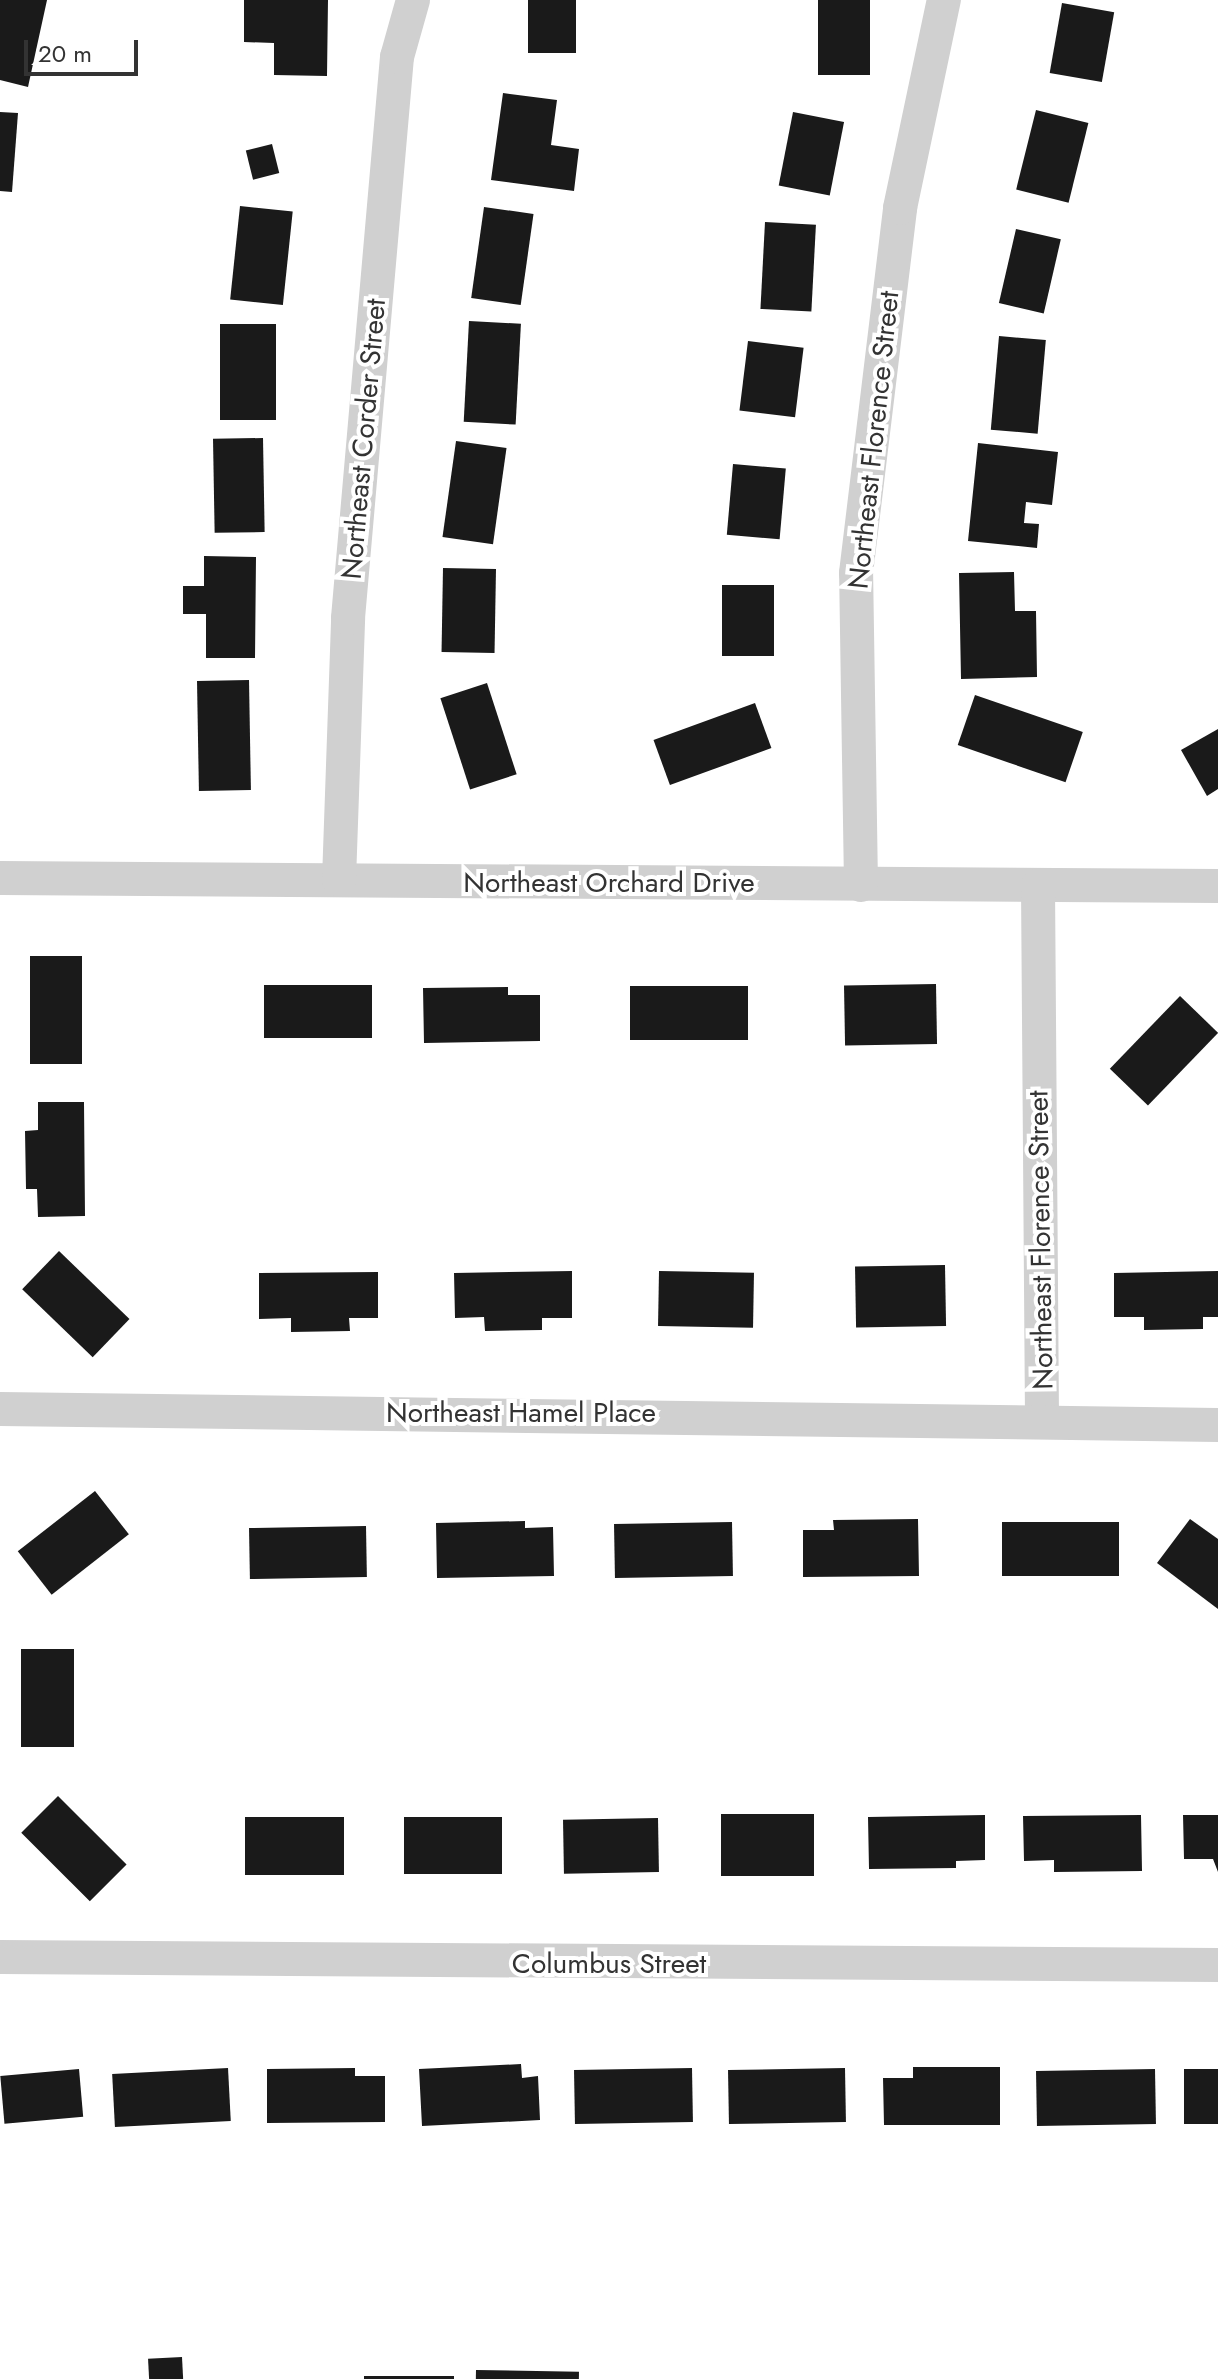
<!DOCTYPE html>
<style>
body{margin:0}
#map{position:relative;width:1218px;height:2379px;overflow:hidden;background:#fff;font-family:Jost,sans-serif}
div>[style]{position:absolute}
.building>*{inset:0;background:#1a1a1a;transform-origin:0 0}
.minor>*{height:34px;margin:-17px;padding:0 17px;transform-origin:17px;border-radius:17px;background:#d0d0d0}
span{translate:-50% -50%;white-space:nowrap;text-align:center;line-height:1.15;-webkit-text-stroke:8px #fff;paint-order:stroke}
.street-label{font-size:28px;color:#333}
.scale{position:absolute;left:24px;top:40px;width:114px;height:36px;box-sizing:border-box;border:4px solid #333;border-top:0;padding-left:10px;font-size:24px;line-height:28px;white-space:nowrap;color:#333;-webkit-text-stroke:6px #fff;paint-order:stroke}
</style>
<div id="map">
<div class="building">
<div style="clip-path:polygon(0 0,47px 0,28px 87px,0 80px)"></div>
<div style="clip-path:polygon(244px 0,328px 0,327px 76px,274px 75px,274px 43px,244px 42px)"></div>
<div style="left:528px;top:0;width:48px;height:53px"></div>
<div style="left:818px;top:0;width:52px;height:75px"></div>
<div style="left:1062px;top:3px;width:53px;height:71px;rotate:10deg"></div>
<div style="clip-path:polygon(503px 93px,557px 100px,551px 145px,579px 149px,574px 191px,491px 180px)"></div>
<div style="left:1036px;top:110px;width:54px;height:82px;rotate:14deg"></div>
<div style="clip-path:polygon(0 112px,18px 113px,12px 192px,0 191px)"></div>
<div style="left:793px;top:112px;width:52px;height:75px;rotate:11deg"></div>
<div style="left:272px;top:144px;width:30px;height:27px;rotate:76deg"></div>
<div style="left:240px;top:206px;width:53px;height:94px;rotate:6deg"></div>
<div style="left:484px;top:207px;width:50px;height:92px;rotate:8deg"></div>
<div style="left:765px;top:222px;width:51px;height:87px;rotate:3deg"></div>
<div style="left:1016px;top:229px;width:46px;height:76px;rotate:13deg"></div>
<div style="left:469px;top:321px;width:52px;height:101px;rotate:3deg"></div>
<div style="left:220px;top:324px;width:56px;height:96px"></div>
<div style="left:999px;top:336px;width:47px;height:94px;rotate:5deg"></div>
<div style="left:748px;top:341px;width:56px;height:70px;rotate:7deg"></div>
<div style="left:263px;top:438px;width:94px;height:50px;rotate:89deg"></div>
<div style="left:456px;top:441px;width:51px;height:97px;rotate:8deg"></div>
<div style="clip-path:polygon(978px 443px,1058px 452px,1052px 505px,1026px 502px,1024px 523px,1039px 524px,1037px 548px,968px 541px)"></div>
<div style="left:733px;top:464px;width:53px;height:71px;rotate:5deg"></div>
<div style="clip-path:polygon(204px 556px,256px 557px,255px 658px,206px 658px,206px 614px,183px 614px,183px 586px,204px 586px)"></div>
<div style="left:443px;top:568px;width:53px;height:84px;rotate:1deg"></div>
<div style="clip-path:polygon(1014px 572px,1015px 611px,1036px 611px,1037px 677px,961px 679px,959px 573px)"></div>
<div style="left:722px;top:585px;width:52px;height:71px"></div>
<div style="left:249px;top:680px;width:110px;height:52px;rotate:89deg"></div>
<div style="left:487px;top:683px;width:96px;height:49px;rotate:72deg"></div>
<div style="left:975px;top:695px;width:114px;height:53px;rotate:19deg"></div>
<div style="left:755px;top:703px;width:48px;height:108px;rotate:70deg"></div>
<div style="clip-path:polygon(1218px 729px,1218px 789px,1207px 796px,1181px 750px)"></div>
<div style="left:30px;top:956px;width:52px;height:108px"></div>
<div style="left:936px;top:984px;width:60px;height:92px;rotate:89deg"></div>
<div style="left:372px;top:985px;width:53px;height:108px;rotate:90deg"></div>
<div style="left:748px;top:986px;width:54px;height:118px;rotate:90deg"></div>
<div style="clip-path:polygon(508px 987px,508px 995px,540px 995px,540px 1041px,424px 1043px,423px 988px)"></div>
<div style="left:1180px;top:996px;width:53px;height:101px;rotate:44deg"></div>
<div style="clip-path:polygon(38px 1102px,84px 1102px,85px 1216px,38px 1217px,37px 1189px,26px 1189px,25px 1131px,38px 1130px)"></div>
<div style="left:59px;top:1251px;width:98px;height:53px;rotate:44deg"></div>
<div style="left:945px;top:1265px;width:61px;height:90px;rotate:89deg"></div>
<div style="clip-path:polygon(572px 1271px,572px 1318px,542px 1318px,542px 1330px,485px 1331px,484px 1317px,455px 1318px,454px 1273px)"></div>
<div style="left:659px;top:1271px;width:95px;height:55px;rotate:1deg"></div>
<div style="clip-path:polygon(1218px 1271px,1218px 1317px,1203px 1317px,1203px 1329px,1144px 1330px,1144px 1317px,1114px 1317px,1114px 1273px)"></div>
<div style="clip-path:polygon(378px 1272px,378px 1318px,349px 1318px,350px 1331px,291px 1332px,291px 1318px,259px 1319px,259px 1273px)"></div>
<div style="left:95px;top:1491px;width:55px;height:98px;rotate:52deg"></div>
<div style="clip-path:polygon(918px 1519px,919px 1576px,803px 1577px,803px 1530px,834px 1530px,833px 1520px)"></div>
<div style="clip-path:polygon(1190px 1519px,1218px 1539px,1218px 1609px,1157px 1563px)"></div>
<div style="clip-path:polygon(525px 1521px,525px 1528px,553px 1527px,554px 1576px,437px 1578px,436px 1523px)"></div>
<div style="left:732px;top:1522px;width:54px;height:118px;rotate:89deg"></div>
<div style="left:1119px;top:1522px;width:54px;height:117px;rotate:90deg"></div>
<div style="left:366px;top:1526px;width:51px;height:117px;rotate:89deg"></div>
<div style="left:21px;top:1649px;width:53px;height:98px"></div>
<div style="left:58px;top:1796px;width:97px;height:52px;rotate:45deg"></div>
<div style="left:721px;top:1814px;width:93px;height:62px"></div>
<div style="clip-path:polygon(985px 1815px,985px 1860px,956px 1861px,956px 1868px,869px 1869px,868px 1817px)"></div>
<div style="clip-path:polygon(1141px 1815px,1142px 1871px,1054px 1872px,1054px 1860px,1024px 1861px,1023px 1816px)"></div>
<div style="clip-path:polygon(1183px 1815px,1218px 1815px,1218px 1872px,1213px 1859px,1184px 1859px)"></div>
<div style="left:344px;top:1817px;width:58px;height:99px;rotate:90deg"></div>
<div style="left:502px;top:1817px;width:57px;height:98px;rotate:90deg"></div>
<div style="left:658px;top:1818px;width:54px;height:95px;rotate:89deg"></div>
<div style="clip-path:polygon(521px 2064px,522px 2078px,538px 2076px,540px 2120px,422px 2126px,419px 2069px)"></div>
<div style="clip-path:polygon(913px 2067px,1000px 2067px,1000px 2125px,884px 2125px,883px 2078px,913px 2078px)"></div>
<div style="left:228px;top:2068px;width:53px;height:116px;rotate:87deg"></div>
<div style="clip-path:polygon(355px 2068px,355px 2076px,385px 2076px,385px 2122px,267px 2123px,267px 2069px)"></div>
<div style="left:692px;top:2068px;width:54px;height:118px;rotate:89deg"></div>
<div style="left:845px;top:2068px;width:54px;height:117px;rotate:89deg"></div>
<div style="left:79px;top:2069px;width:48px;height:79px;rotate:85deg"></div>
<div style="left:1155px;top:2069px;width:55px;height:119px;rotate:89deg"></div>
<div style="left:1218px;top:2069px;width:55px;height:34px;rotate:90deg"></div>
<div style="left:182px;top:2357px;width:22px;height:34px;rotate:87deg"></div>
<div style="left:476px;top:2370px;width:103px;height:9px;rotate:1deg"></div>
<div style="left:364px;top:2376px;width:90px;height:3px"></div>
</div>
<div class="minor">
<div style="left:0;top:878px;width:1218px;rotate:0.38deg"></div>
<div style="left:339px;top:880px;width:262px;rotate:-88deg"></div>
<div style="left:348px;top:618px;width:563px;rotate:-85.01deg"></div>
<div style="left:397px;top:57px;width:59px;rotate:-74.3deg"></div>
<div style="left:861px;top:885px;width:312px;rotate:-90.9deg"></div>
<div style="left:856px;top:573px;width:368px;rotate:-83.1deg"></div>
<div style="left:900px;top:208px;width:213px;rotate:-78.1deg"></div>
<div style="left:1038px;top:886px;width:532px;rotate:89.57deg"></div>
<div style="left:0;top:1409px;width:1218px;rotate:0.75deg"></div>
<div style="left:0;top:1957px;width:1218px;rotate:0.38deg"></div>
</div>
<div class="street-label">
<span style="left:364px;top:439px;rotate:-85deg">Northeast Corder Street</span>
<span style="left:874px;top:440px;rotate:-84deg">Northeast Florence Street</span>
<span style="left:609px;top:883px">Northeast Orchard Drive</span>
<span style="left:1041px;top:1240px;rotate:-91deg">Northeast Florence Street</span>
<span style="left:521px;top:1413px">Northeast Hamel Place</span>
<span style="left:609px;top:1964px">Columbus Street</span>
</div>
<div class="scale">20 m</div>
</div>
